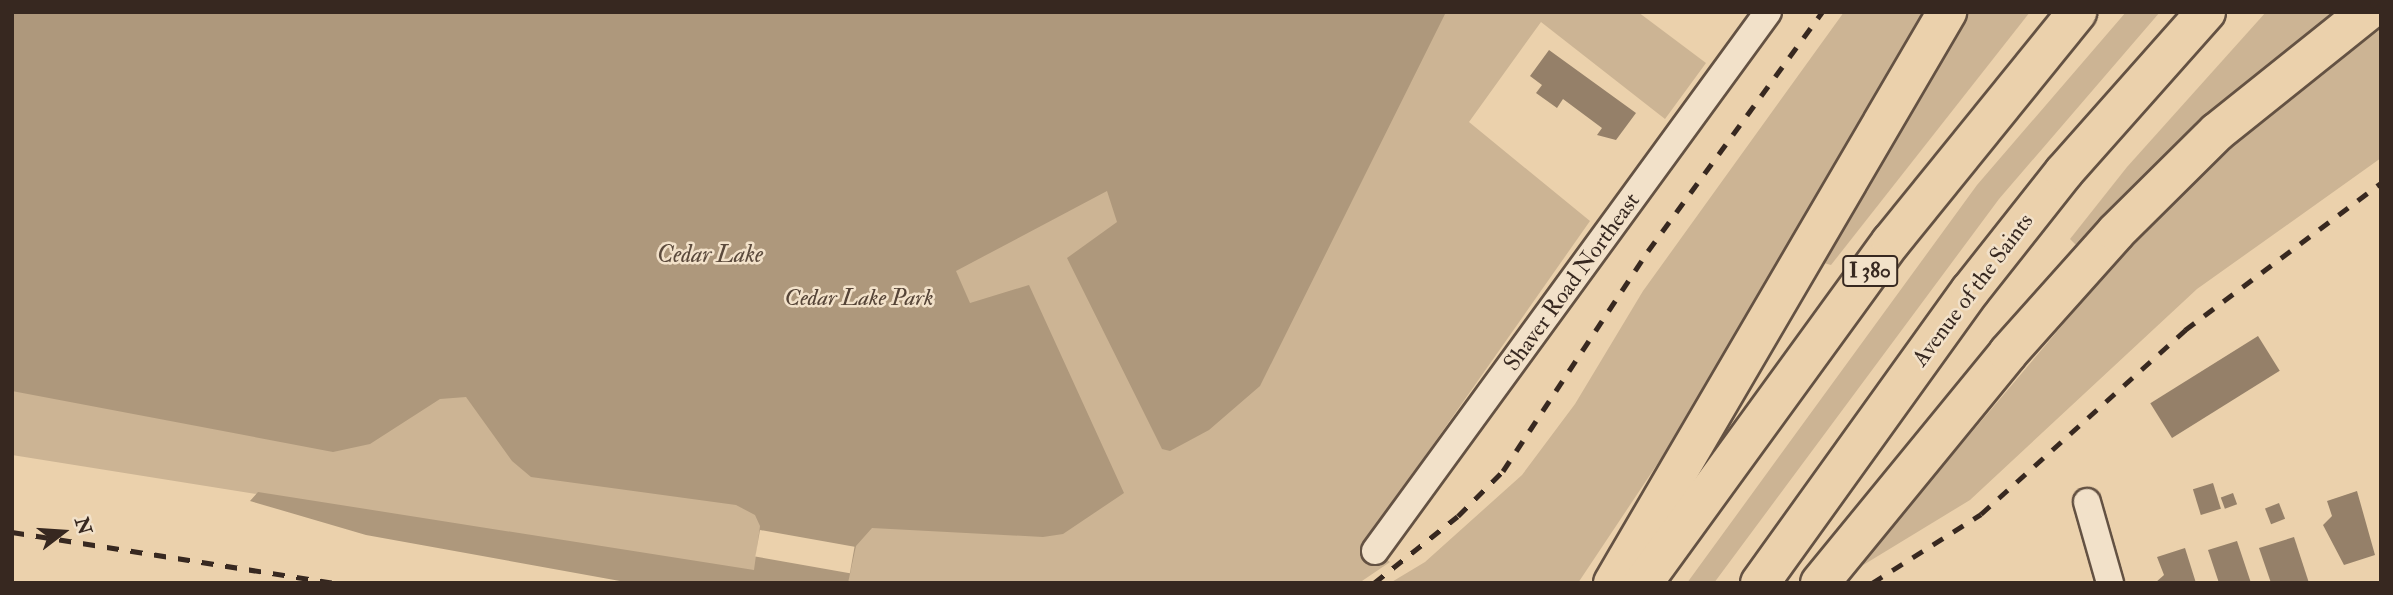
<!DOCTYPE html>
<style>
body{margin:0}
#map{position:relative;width:2393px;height:595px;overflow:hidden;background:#ebd1ac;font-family:"IM FELL Double Pica",serif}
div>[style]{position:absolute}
.green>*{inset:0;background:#ccb494}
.water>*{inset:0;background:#ae987c}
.pier>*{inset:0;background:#ebd1ac;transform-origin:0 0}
.building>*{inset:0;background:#958069;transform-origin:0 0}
.roads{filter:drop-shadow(2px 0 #645243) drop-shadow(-2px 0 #645243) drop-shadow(0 2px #645243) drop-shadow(0 -2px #645243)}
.minor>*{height:26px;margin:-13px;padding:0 13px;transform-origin:13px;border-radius:13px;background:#f2e1c9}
.motorway>*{height:38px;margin:-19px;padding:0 19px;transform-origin:19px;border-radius:19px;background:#ebd1ac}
.rail>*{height:5px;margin-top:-2.5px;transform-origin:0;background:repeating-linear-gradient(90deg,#372820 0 12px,transparent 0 24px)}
span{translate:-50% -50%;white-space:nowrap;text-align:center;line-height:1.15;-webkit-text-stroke:5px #f2e1c9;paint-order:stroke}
.shield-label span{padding:2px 5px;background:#f2e1c9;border:2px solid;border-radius:5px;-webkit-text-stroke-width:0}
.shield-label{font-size:21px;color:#372820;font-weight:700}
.street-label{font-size:23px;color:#372820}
.park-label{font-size:23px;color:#554437;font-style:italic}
.water-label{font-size:24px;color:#5b4a3c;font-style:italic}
.frame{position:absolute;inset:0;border:14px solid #372820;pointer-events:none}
.north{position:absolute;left:28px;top:497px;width:70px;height:70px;-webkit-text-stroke:5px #f2e1c9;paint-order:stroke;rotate:73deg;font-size:19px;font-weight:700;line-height:28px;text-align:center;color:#372820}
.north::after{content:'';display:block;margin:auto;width:24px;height:32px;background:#372820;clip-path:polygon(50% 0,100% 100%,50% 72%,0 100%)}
</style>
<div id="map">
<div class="green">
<div style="clip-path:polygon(12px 12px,1638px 12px,1706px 63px,1665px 119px,1541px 22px,1469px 122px,1590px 221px,1364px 543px,1390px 562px,1359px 583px,815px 583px,12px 455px)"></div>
<div style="clip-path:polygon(1844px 12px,1930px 12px,1704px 394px,1578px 583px,1390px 583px,1425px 562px,1522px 475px,1575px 404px,1643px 291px)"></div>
<div style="clip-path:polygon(1968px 12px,2030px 12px,1831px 265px,1820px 262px)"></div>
<div style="clip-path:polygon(2126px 12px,2160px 12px,1999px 199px,1714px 583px,1687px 583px,1977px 185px)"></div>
<div style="clip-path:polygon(2266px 12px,2341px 12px,2079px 248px,2070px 239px,2127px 167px)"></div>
<div style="clip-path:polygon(2381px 29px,2381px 158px,2197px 289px,1970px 500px,1855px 570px,2138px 236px,2267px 115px)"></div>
</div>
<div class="water">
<div style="clip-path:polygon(12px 12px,1446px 12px,1260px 386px,1209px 430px,1170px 451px,1162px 449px,1067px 258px,1117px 222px,1107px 191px,956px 271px,970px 303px,1029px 285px,1124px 493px,1063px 534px,1043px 537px,872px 528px,856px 546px,848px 583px,631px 583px,366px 535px,250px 501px,258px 492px,754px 570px,760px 526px,755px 515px,736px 505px,531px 477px,512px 461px,466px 397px,440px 399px,370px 444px,333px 452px,12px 391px)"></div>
</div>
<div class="pier">
<div style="left:760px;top:530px;width:96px;height:27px;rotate:10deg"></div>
</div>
<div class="building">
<div style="clip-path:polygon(1549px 50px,1636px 113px,1616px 140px,1597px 135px,1602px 128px,1563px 99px,1557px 108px,1536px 93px,1542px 85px,1530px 76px)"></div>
<div style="left:2258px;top:336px;width:41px;height:127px;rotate:58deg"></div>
<div style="left:2213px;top:483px;width:27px;height:21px;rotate:73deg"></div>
<div style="clip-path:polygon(2357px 491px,2375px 555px,2344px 565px,2323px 525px,2332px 516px,2327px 501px)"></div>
<div style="left:2233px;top:493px;width:12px;height:13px;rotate:70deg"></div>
<div style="left:2279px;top:503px;width:17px;height:15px;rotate:69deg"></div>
<div style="clip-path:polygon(2294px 537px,2309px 583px,2271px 583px,2259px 548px)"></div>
<div style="clip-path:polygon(2237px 541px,2251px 583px,2219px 583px,2208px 550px)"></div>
<div style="clip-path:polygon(2185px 548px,2196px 583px,2155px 583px,2164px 575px,2157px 557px)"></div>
</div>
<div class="roads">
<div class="minor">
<div style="left:2087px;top:502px;width:84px;rotate:74.1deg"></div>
<div style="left:1375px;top:551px;width:667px;rotate:-53.9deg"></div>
</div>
<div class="motorway">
<div style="left:1613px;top:583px;width:662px;rotate:-59.67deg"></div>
<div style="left:1643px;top:583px;width:422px;rotate:-54deg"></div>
<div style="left:1891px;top:242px;width:296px;rotate:-51deg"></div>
<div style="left:1760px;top:583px;width:360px;rotate:-54.3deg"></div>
<div style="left:1970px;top:291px;width:152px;rotate:-51.7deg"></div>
<div style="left:2064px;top:172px;width:214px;rotate:-48.4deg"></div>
<div style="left:1820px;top:583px;width:297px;rotate:-50.7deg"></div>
<div style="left:2008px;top:353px;width:162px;rotate:-48.2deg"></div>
<div style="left:2116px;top:232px;width:142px;rotate:-44.7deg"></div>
<div style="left:2217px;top:132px;width:192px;rotate:-38.7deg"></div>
</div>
</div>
<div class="rail">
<div style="left:12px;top:532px;width:325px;rotate:9deg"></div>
<div style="left:1374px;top:583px;width:107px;rotate:-38.6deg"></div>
<div style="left:1458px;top:516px;width:64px;rotate:-45deg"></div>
<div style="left:1503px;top:471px;width:263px;rotate:-56.6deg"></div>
<div style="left:1648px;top:251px;width:296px;rotate:-53.9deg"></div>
<div style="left:1872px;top:583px;width:129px;rotate:-32.3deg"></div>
<div style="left:1981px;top:514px;width:275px;rotate:-42deg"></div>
<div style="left:2185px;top:330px;width:245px;rotate:-36.9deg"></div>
</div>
<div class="shield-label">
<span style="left:1870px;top:271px">I 380</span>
</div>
<div class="street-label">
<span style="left:1572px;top:282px;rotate:-54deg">Shaver Road Northeast</span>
<span style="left:1973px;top:290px;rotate:-53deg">Avenue of the Saints</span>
</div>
<div class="park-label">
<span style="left:859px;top:298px">Cedar Lake Park</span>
</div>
<div class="water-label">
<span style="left:710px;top:255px">Cedar Lake</span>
</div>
<div class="frame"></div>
<div class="north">N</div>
</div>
